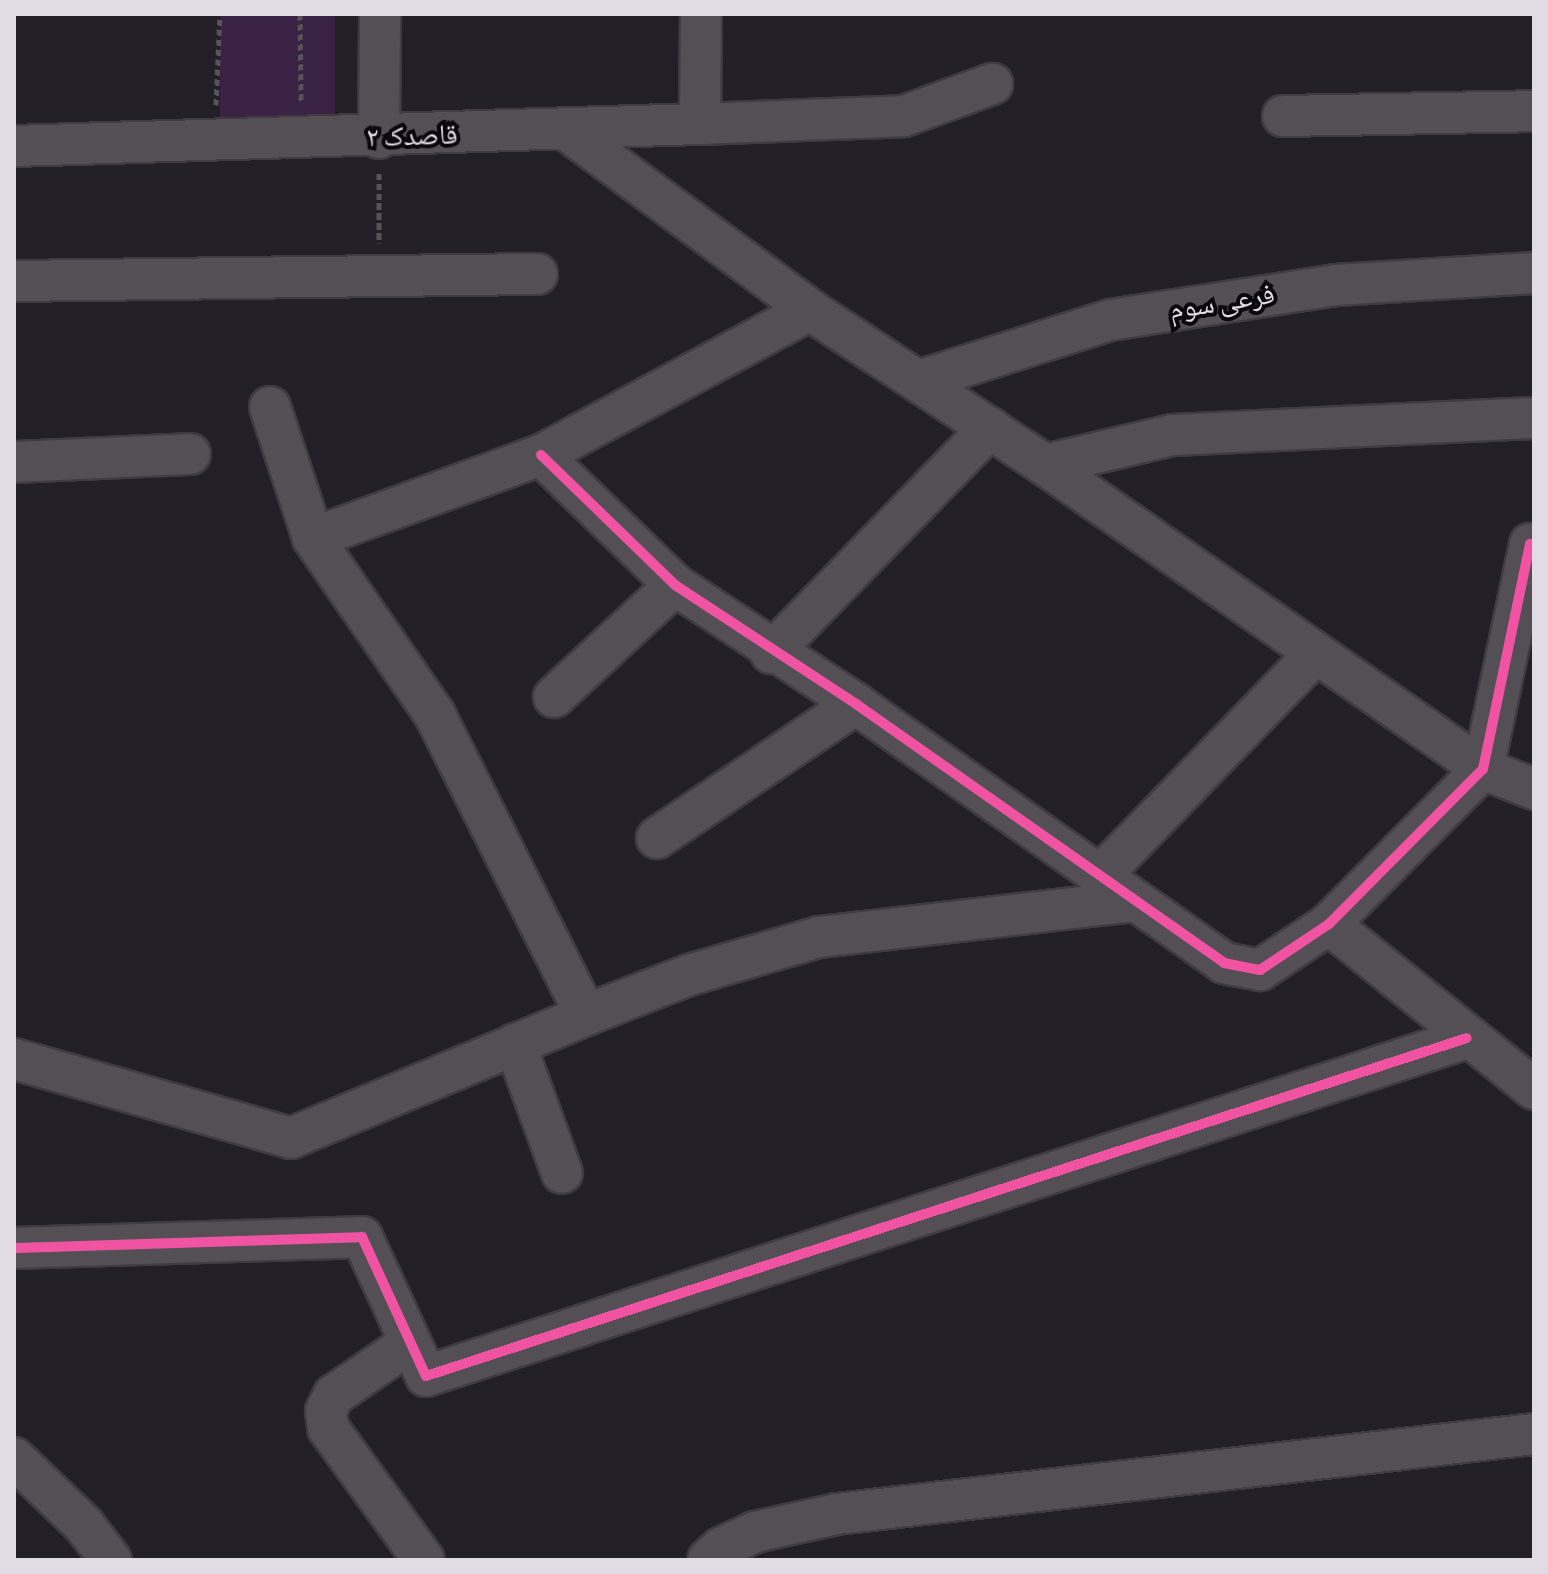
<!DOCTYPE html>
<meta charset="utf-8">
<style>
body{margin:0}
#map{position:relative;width:1548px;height:1574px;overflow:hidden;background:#231f26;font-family:"Alegreya Sans","Noto Naskh Arabic",sans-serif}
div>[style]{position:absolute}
.green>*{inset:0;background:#392243;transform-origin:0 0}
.path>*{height:5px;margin-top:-2.5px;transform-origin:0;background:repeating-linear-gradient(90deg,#575458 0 6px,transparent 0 10px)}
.roads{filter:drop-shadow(2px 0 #3f3b41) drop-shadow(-2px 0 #3f3b41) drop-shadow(0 2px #3f3b41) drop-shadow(0 -2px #3f3b41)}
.minor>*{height:40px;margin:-20px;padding:0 20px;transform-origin:20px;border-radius:20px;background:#534f55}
.cycleway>*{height:10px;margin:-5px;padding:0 5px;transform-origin:5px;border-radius:5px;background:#f153a3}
span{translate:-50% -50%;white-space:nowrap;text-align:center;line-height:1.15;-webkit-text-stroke:8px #0b080d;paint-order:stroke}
.street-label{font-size:28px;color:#e1dbe4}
.frame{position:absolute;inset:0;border:16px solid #e1dbe4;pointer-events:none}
</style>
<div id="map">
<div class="green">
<div style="left:220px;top:14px;width:115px;height:103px"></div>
</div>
<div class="path">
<div style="left:300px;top:14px;width:87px;rotate:89.3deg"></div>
<div style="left:216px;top:105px;width:91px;rotate:-87.5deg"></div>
<div style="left:379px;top:173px;width:70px;rotate:90deg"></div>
</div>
<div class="roads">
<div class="minor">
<div style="left:1283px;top:116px;width:251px;rotate:-1.1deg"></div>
<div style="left:700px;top:124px;width:204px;rotate:-2.2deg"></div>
<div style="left:904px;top:116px;width:94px;rotate:-20deg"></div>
<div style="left:569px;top:132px;width:300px;rotate:36.4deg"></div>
<div style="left:810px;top:310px;width:282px;rotate:33.4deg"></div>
<div style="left:1045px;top:465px;width:533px;rotate:34.76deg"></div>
<div style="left:1483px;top:769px;width:55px;rotate:21.4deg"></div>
<div style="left:379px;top:138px;width:124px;rotate:-89.5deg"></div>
<div style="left:14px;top:146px;width:686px;rotate:-1.84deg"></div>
<div style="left:700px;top:124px;width:110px;rotate:-89.5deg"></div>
<div style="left:14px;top:281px;width:523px;rotate:-0.77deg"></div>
<div style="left:918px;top:381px;width:201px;rotate:-17.6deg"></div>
<div style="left:1110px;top:320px;width:229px;rotate:-8.8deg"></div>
<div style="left:1336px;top:285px;width:198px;rotate:-3.5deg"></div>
<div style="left:270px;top:407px;width:138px;rotate:71.8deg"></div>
<div style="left:313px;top:538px;width:243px;rotate:-20deg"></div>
<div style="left:541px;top:455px;width:306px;rotate:-28.3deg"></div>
<div style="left:541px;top:455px;width:187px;rotate:44.1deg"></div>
<div style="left:675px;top:585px;width:217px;rotate:33.3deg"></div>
<div style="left:856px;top:704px;width:450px;rotate:35.1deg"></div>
<div style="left:1224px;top:963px;width:37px;rotate:11deg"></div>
<div style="left:1260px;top:970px;width:83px;rotate:-33.7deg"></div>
<div style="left:1329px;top:924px;width:218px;rotate:-45.2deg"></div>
<div style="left:1483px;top:769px;width:230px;rotate:-78.2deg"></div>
<div style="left:14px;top:462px;width:176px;rotate:-2.6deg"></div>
<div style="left:1045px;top:465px;width:131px;rotate:-13.2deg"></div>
<div style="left:1173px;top:435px;width:361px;rotate:-2.7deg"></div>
<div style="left:313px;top:538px;width:215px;rotate:55.4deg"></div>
<div style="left:435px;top:715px;width:336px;rotate:63.3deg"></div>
<div style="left:771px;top:653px;width:314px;rotate:-45.8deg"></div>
<div style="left:554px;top:697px;width:165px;rotate:-42.8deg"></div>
<div style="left:657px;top:838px;width:240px;rotate:-34deg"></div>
<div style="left:1100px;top:876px;width:310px;rotate:-45.9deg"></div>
<div style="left:1329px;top:924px;width:263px;rotate:38.8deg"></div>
<div style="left:515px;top:1044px;width:137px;rotate:70deg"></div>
<div style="left:14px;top:1059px;width:288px;rotate:15.9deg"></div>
<div style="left:291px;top:1138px;width:320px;rotate:-22.6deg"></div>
<div style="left:586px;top:1015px;width:110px;rotate:-21.2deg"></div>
<div style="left:689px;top:975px;width:135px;rotate:-16.3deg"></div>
<div style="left:819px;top:937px;width:318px;rotate:-6.5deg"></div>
<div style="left:14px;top:1248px;width:348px;rotate:-1.8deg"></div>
<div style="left:362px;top:1237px;width:153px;rotate:65.3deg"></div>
<div style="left:426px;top:1376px;width:1094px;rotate:-17.99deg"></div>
<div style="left:410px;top:1343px;width:92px;rotate:145.6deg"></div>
<div style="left:334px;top:1395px;width:18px;rotate:117deg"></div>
<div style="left:326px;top:1411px;width:17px;rotate:83deg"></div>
<div style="left:328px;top:1428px;width:163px;rotate:54deg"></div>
<div style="left:14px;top:1458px;width:97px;rotate:43.7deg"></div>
<div style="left:84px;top:1525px;width:44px;rotate:52.4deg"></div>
<div style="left:708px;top:1560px;width:18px;rotate:-43deg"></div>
<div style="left:721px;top:1548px;width:38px;rotate:-25deg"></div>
<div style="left:755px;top:1532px;width:84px;rotate:-12.4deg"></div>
<div style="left:837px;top:1514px;width:702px;rotate:-6.55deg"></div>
</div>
</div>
<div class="cycleway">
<div style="left:541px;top:455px;width:187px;rotate:44.1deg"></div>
<div style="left:675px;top:585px;width:217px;rotate:33.3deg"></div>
<div style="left:856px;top:704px;width:450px;rotate:35.1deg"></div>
<div style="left:1224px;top:963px;width:37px;rotate:11deg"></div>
<div style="left:1260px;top:970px;width:83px;rotate:-33.7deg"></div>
<div style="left:1329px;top:924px;width:218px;rotate:-45.2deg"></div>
<div style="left:1483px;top:769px;width:230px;rotate:-78.2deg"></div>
<div style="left:14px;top:1248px;width:348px;rotate:-1.8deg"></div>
<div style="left:362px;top:1237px;width:153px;rotate:65.3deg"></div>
<div style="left:426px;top:1376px;width:1094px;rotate:-17.99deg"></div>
</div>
<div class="street-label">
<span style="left:412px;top:137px;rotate:-2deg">قاصدک ۲</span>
<span style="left:1222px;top:303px;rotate:-9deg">فرعی سوم</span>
</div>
<div class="frame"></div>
</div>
